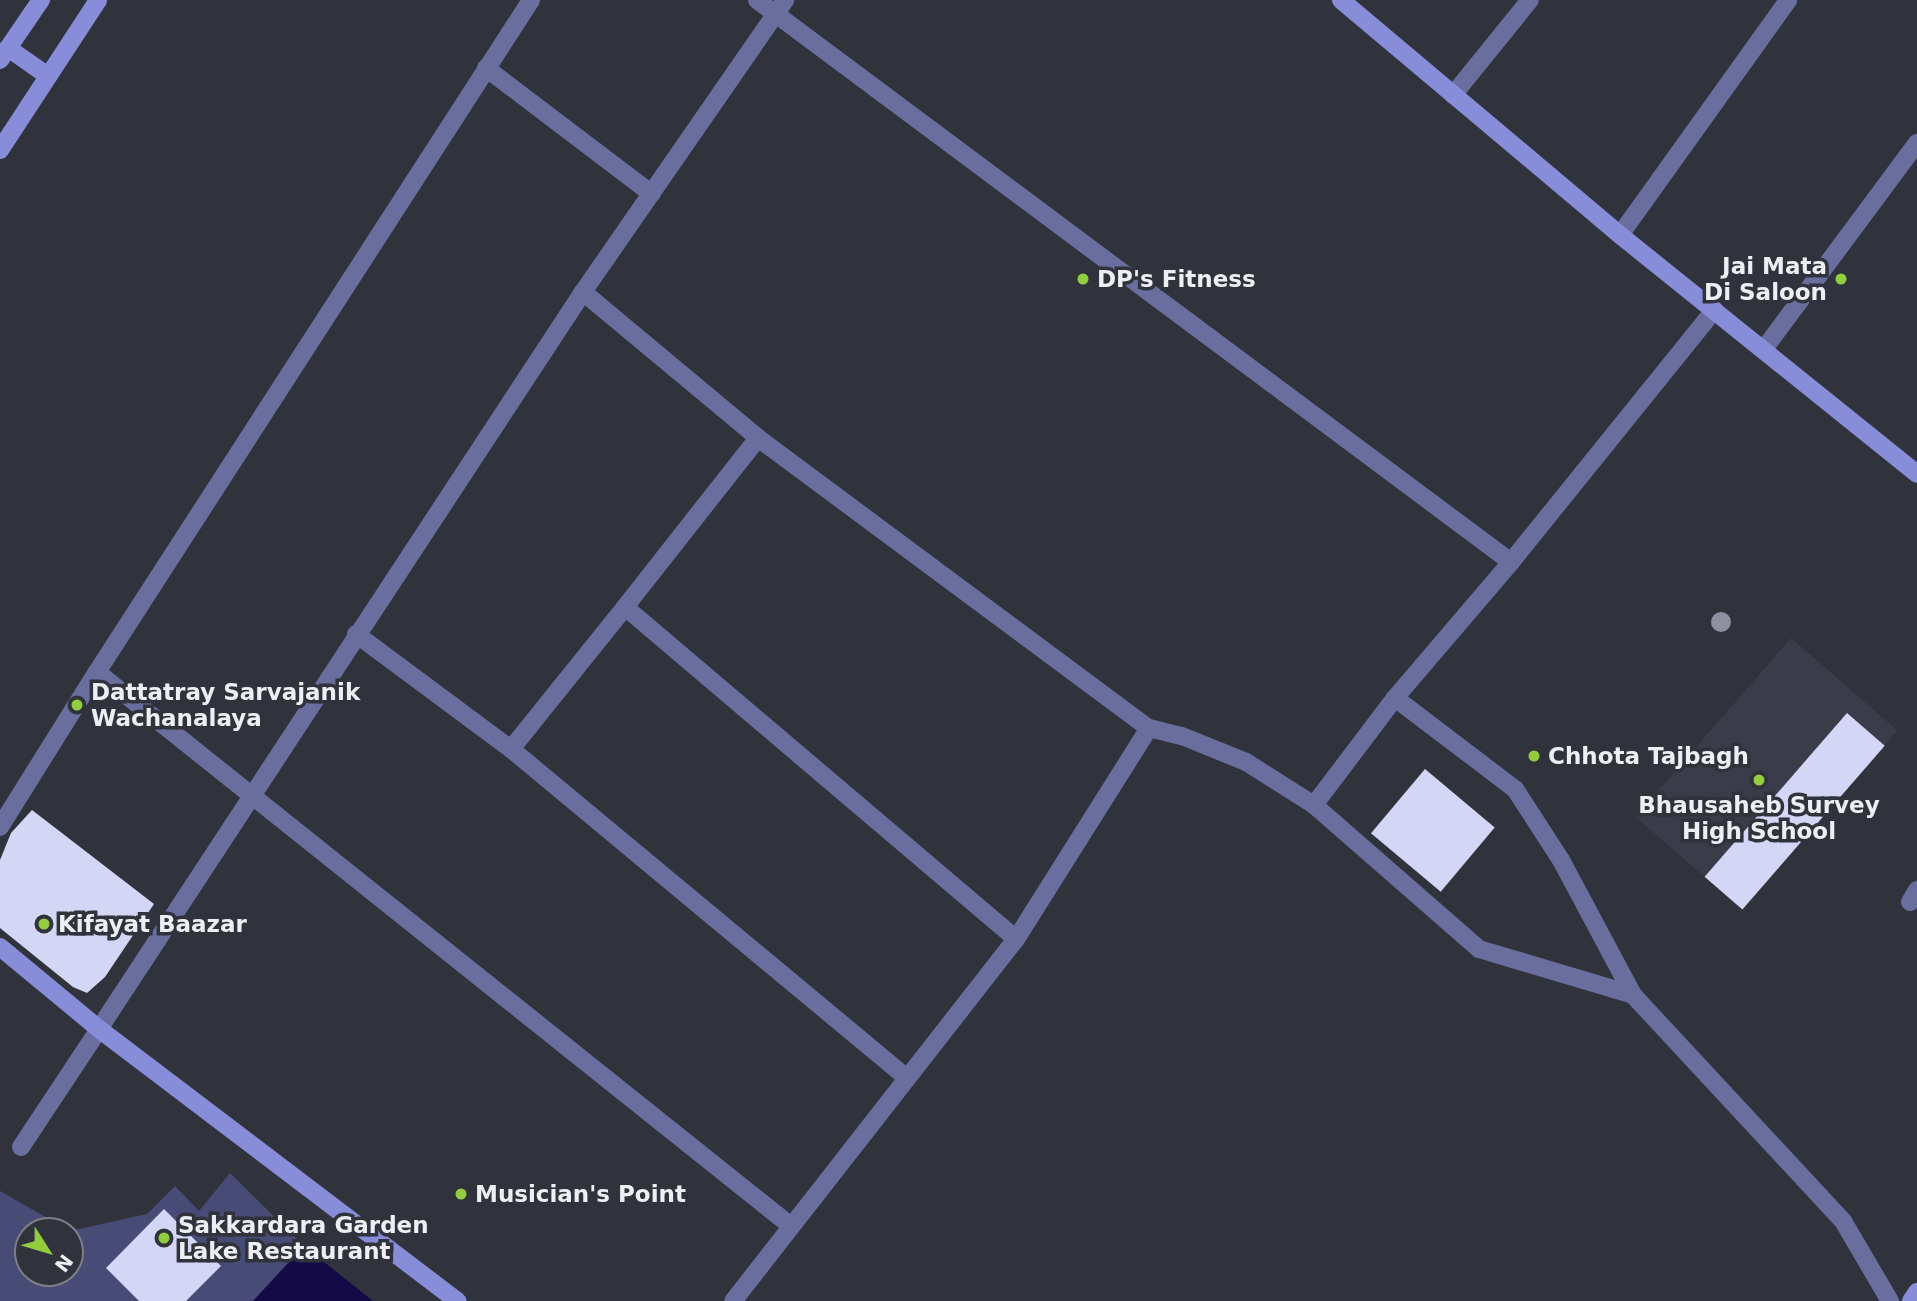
<!DOCTYPE html>
<style>
body{margin:0}
#map{position:relative;width:1917px;height:1301px;overflow:hidden;background:#31333c;font-family:"DejaVu Sans",sans-serif}
div>[style]{position:absolute}
.built>*{inset:0;background:#3b3c4a;transform-origin:0 0}
.green>*{inset:0;background:#484b75}
.water>*{inset:0;background:#140a47}
.building>*{inset:0;background:#d3d7f5;transform-origin:0 0}
.lane>*{height:18px;margin:-9px;padding:0 9px;transform-origin:9px;border-radius:9px;background:#696e9e}
.street>*{height:18px;margin:-9px;padding:0 9px;transform-origin:9px;border-radius:9px;background:#696e9e}
.secondary>*{height:18px;margin:-9px;padding:0 9px;transform-origin:9px;border-radius:9px;background:#888dda}
.trees>*{width:20px;height:20px;margin:-10px;border-radius:50%;background:#8e90a0}
.dots>*{width:19px;height:19px;translate:-50% -50%;box-sizing:border-box;border:4px solid #31333c;border-radius:50%}
span{translate:-50% -50%;white-space:nowrap;text-align:center;line-height:1.15;-webkit-text-stroke:7px #31333c;paint-order:stroke}
.poi-label{font-size:23px;color:#eeeff5;font-weight:700}
.right{translate:-100% -50%;text-align:right}
.left{translate:0 -50%;text-align:left}
.north{position:absolute;left:14px;top:1217px;width:70px;height:70px;box-sizing:border-box;background:#31333c;border:2px solid #7d7e86;border-radius:50%;rotate:127deg;font-size:19px;font-weight:700;line-height:28px;text-align:center;color:#eeeff5}
.north::after{content:'';display:block;margin:auto;width:24px;height:32px;background:#91cd3f;clip-path:polygon(50% 0,100% 100%,50% 72%,0 100%)}
</style>
<div id="map">
<div class="built">
<div style="left:1791px;top:638px;width:141px;height:237px;rotate:41deg"></div>
</div>
<div class="green">
<div style="clip-path:polygon(evenodd,230px 1173px,304px 1246px,253px 1301px,0 1301px,0 1191px,70px 1231px,147px 1214px,175px 1186px,199px 1211px,230px 1173px,28px 1231px,70px 1231px,70px 1273px,28px 1273px,28px 1231px)"></div>
</div>
<div class="water">
<div style="clip-path:polygon(304px 1246px,373px 1301px,253px 1301px)"></div>
</div>
<div class="building">
<div style="left:1847px;top:713px;width:50px;height:217px;rotate:41deg"></div>
<div style="left:1425px;top:769px;width:91px;height:84px;rotate:40deg"></div>
<div style="clip-path:polygon(32px 810px,154px 904px,105px 977px,87px 993px,73px 987px,0 928px,0 860px,11px 833px)"></div>
<div style="clip-path:polygon(164px 1209px,221px 1266px,186px 1301px,139px 1301px,106px 1268px)"></div>
</div>
<div class="lane">
<div style="left:21px;top:1147px;width:141px;rotate:-56.5deg"></div>
</div>
<div class="street">
<div style="left:757px;top:0;width:940px;rotate:36.7deg"></div>
<div style="left:1511px;top:562px;width:324px;rotate:-51.1deg"></div>
<div style="left:486px;top:68px;width:208px;rotate:37.2deg"></div>
<div style="left:1453px;top:95px;width:122px;rotate:-51deg"></div>
<div style="left:1620px;top:235px;width:289px;rotate:-54.4deg"></div>
<div style="left:583px;top:292px;width:228px;rotate:39.8deg"></div>
<div style="left:758px;top:438px;width:487px;rotate:36.6deg"></div>
<div style="left:1149px;top:728px;width:249px;rotate:122.2deg"></div>
<div style="left:1016px;top:939px;width:459px;rotate:128deg"></div>
<div style="left:1764px;top:349px;width:257px;rotate:-53.4deg"></div>
<div style="left:758px;top:438px;width:215px;rotate:128.2deg"></div>
<div style="left:625px;top:607px;width:513px;rotate:40.33deg"></div>
<div style="left:356px;top:634px;width:193px;rotate:36.6deg"></div>
<div style="left:511px;top:749px;width:182px;rotate:-51.2deg"></div>
<div style="left:97px;top:672px;width:800px;rotate:-57.14deg"></div>
<div style="left:1395px;top:698px;width:151px;rotate:37.2deg"></div>
<div style="left:1515px;top:789px;width:85px;rotate:57.1deg"></div>
<div style="left:1561px;top:860px;width:153px;rotate:61.9deg"></div>
<div style="left:1149px;top:728px;width:34px;rotate:14deg"></div>
<div style="left:1182px;top:736px;width:69px;rotate:22.1deg"></div>
<div style="left:1246px;top:762px;width:80px;rotate:32.3deg"></div>
<div style="left:1314px;top:805px;width:134px;rotate:-52.9deg"></div>
<div style="left:1395px;top:698px;width:179px;rotate:-49.5deg"></div>
<div style="left:511px;top:749px;width:515px;rotate:39.72deg"></div>
<div style="left:1314px;top:805px;width:219px;rotate:41.1deg"></div>
<div style="left:1479px;top:949px;width:161px;rotate:16.6deg"></div>
<div style="left:1633px;top:995px;width:309px;rotate:47.1deg"></div>
<div style="left:1843px;top:1221px;width:93px;rotate:59.6deg"></div>
<div style="left:0;top:827px;width:183px;rotate:-58deg"></div>
<div style="left:97px;top:672px;width:888px;rotate:38.6deg"></div>
<div style="left:1910px;top:902px;width:14px;rotate:-60deg"></div>
<div style="left:99px;top:1029px;width:882px;rotate:-56.71deg"></div>
<div style="left:583px;top:292px;width:355px;rotate:-55.3deg"></div>
</div>
<div class="secondary">
<div style="left:1341px;top:0;width:365px;rotate:40.1deg"></div>
<div style="left:1620px;top:235px;width:381px;rotate:38.8deg"></div>
<div style="left:8px;top:48px;width:49px;rotate:35deg"></div>
<div style="left:0;top:60px;width:73px;rotate:-55.7deg"></div>
<div style="left:0;top:150px;width:179px;rotate:-56.8deg"></div>
<div style="left:0;top:947px;width:129px;rotate:39.6deg"></div>
<div style="left:99px;top:1029px;width:450px;rotate:37.2deg"></div>
<div style="left:1911px;top:1301px;width:11px;rotate:-56deg"></div>
</div>
<div class="trees">
<div style="left:1721px;top:622px"></div>
</div>
<div class="dots">
<div style="left:1083px;top:279px;background:#91cd3f"></div>
<div style="left:1841px;top:279px;background:#91cd3f"></div>
<div style="left:77px;top:705px;background:#91cd3f"></div>
<div style="left:1534px;top:756px;background:#91cd3f"></div>
<div style="left:1759px;top:780px;background:#91cd3f"></div>
<div style="left:44px;top:924px;background:#91cd3f"></div>
<div style="left:461px;top:1194px;background:#91cd3f"></div>
<div style="left:164px;top:1238px;background:#91cd3f"></div>
</div>
<div class="poi-label">
<span class="right" style="left:1827px;top:279px">Jai Mata<br>Di Saloon</span>
<span class="left" style="left:1097px;top:279px">DP's Fitness</span>
<span class="left" style="left:91px;top:705px">Dattatray Sarvajanik<br>Wachanalaya</span>
<span class="left" style="left:1548px;top:756px">Chhota Tajbagh</span>
<span style="left:1759px;top:818px">Bhausaheb Survey<br>High School</span>
<span class="left" style="left:58px;top:924px">Kifayat Baazar</span>
<span class="left" style="left:475px;top:1194px">Musician's Point</span>
<span class="left" style="left:178px;top:1238px">Sakkardara Garden<br>Lake Restaurant</span>
</div>
<div class="north">N</div>
</div>
